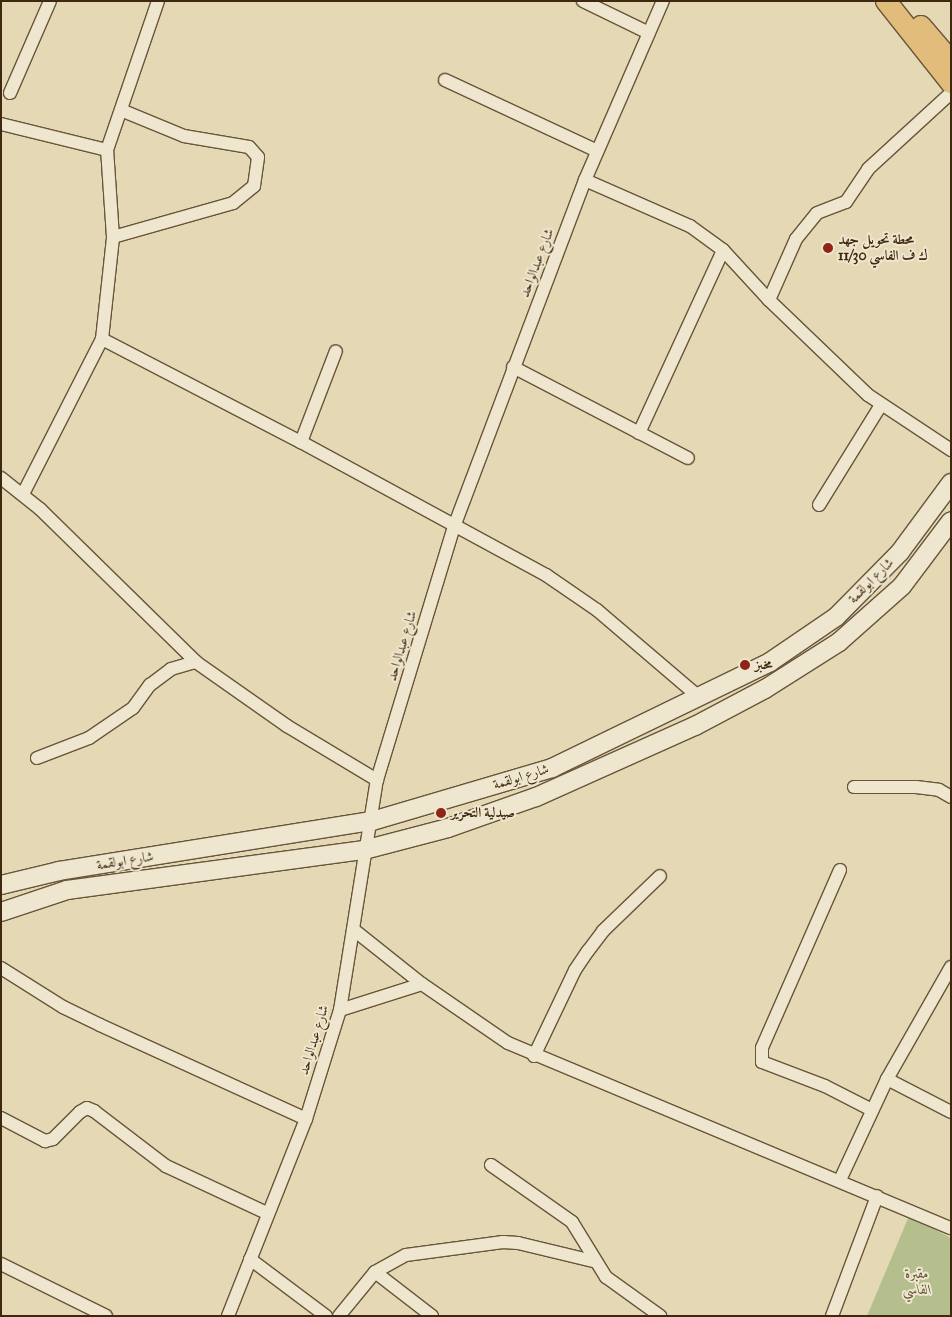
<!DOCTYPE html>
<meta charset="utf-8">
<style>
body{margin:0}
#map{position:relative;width:952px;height:1317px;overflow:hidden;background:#e5d8b4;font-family:"IM FELL Great Primer",Amiri,serif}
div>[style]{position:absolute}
.green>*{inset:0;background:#b5bf8d}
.roads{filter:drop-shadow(1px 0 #685539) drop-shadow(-1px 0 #685539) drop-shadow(0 1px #685539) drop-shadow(0 -1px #685539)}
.street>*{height:12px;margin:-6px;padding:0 6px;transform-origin:6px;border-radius:6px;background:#eee6ce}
.secondary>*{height:18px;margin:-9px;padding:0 9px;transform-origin:9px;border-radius:9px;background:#eee6ce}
.primary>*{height:20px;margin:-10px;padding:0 10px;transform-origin:10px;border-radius:10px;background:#e2bc7a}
.dots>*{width:14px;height:14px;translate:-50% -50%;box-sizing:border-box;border:2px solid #eee6ce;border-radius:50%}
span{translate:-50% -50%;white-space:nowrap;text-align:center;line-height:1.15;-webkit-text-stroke:4px #eee6ce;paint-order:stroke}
.poi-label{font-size:14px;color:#3e2910;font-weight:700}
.left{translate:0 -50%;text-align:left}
.street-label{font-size:14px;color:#3e2910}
.park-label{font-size:14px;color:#5c4e2f;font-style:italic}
.frame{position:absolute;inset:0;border:2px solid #3e2910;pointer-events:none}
</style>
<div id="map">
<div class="green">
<div style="clip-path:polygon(909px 1216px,951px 1238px,951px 1316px,867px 1316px)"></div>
</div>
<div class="roads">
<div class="street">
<div style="left:583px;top:1px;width:73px;rotate:25.9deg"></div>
<div style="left:445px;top:80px;width:168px;rotate:25deg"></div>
<div style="left:10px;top:93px;width:100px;rotate:-66.5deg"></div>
<div style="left:1px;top:124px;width:109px;rotate:13.8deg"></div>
<div style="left:585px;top:180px;width:115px;rotate:23.7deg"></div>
<div style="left:690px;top:226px;width:41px;rotate:36deg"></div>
<div style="left:723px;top:250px;width:68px;rotate:47.4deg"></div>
<div style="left:769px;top:300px;width:137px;rotate:43.8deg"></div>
<div style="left:868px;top:395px;width:100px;rotate:33.5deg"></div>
<div style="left:113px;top:237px;width:125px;rotate:-15.8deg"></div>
<div style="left:233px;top:203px;width:27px;rotate:-39deg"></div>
<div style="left:254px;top:186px;width:29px;rotate:-82deg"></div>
<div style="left:258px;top:157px;width:13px;rotate:-132deg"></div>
<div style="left:249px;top:147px;width:66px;rotate:-170.4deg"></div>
<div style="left:184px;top:136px;width:68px;rotate:-157.6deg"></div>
<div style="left:769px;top:300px;width:67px;rotate:-66.1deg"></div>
<div style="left:796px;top:239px;width:33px;rotate:-51deg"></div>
<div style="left:817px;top:213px;width:31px;rotate:-21deg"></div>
<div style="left:846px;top:202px;width:40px;rotate:-56deg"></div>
<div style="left:868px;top:169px;width:113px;rotate:-42.5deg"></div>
<div style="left:102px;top:339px;width:224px;rotate:27.4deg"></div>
<div style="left:301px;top:442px;width:279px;rotate:28.5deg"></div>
<div style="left:546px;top:575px;width:62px;rotate:34.5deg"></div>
<div style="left:597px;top:610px;width:135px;rotate:40.5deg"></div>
<div style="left:513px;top:367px;width:197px;rotate:27.5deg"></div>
<div style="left:639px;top:433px;width:201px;rotate:-65.3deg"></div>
<div style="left:301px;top:442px;width:97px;rotate:-69deg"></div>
<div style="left:1px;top:478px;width:50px;rotate:38.5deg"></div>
<div style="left:40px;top:509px;width:219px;rotate:44.4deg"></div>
<div style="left:196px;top:662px;width:111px;rotate:35.1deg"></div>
<div style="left:287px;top:726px;width:105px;rotate:31deg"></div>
<div style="left:23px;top:494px;width:174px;rotate:-63deg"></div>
<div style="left:102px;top:339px;width:103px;rotate:-83.8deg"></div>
<div style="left:113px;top:237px;width:87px;rotate:-93.9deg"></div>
<div style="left:107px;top:150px;width:157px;rotate:-71.1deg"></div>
<div style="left:819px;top:505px;width:118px;rotate:-58.2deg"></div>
<div style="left:37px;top:758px;width:56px;rotate:-21deg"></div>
<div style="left:89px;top:738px;width:53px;rotate:-34.3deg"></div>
<div style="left:133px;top:708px;width:29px;rotate:-54deg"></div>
<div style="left:150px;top:685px;width:26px;rotate:-37deg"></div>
<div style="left:171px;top:669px;width:26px;rotate:-16deg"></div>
<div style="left:854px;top:787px;width:62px"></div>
<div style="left:916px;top:787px;width:23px;rotate:7deg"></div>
<div style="left:939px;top:790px;width:14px;rotate:30deg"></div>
<div style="left:840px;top:870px;width:194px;rotate:113.7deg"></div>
<div style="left:762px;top:1048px;width:14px;rotate:90deg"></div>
<div style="left:762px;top:1062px;width:67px;rotate:20.9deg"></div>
<div style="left:825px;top:1086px;width:53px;rotate:27.1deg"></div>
<div style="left:354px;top:930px;width:87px;rotate:38.5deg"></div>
<div style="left:422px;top:984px;width:104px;rotate:34.5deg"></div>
<div style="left:508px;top:1043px;width:480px;rotate:22.7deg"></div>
<div style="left:1px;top:968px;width:73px;rotate:32.2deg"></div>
<div style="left:63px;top:1007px;width:41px;rotate:25.9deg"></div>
<div style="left:100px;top:1025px;width:226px;rotate:24.5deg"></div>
<div style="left:340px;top:1010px;width:86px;rotate:-17.6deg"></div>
<div style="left:534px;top:1056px;width:95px;rotate:-64.5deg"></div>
<div style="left:575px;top:970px;width:23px;rotate:-56deg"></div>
<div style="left:588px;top:951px;width:25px;rotate:-53deg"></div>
<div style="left:603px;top:931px;width:79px;rotate:-44deg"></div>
<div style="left:887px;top:1079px;width:72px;rotate:27.3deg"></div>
<div style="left:1px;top:1118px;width:50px;rotate:27.6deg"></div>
<div style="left:45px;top:1141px;width:8px;rotate:-14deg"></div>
<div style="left:53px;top:1139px;width:38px;rotate:-45deg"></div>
<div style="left:80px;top:1112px;width:8px;rotate:-30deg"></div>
<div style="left:87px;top:1108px;width:8px;rotate:23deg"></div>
<div style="left:94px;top:1111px;width:91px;rotate:37.4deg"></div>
<div style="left:166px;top:1166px;width:111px;rotate:25deg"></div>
<div style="left:491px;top:1165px;width:99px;rotate:35.1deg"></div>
<div style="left:572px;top:1222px;width:65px;rotate:58.3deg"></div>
<div style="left:606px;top:1277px;width:67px;rotate:35.8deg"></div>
<div style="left:840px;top:1180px;width:111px;rotate:-65deg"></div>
<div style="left:887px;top:1079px;width:129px;rotate:-60.3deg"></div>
<div style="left:250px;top:1259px;width:95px;rotate:36.9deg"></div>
<div style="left:1px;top:1264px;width:117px;rotate:26.3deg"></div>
<div style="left:375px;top:1272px;width:72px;rotate:37.7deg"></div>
<div style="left:228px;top:1316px;width:212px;rotate:-68.4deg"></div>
<div style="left:306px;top:1119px;width:114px;rotate:-72.7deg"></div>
<div style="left:340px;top:1010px;width:233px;rotate:-80.9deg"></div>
<div style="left:377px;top:780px;width:268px;rotate:-73.1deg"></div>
<div style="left:455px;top:524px;width:368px;rotate:-69.3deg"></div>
<div style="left:585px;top:180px;width:195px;rotate:-66.5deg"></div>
<div style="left:339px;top:1316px;width:57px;rotate:-50.7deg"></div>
<div style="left:375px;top:1272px;width:35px;rotate:-29deg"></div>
<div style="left:406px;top:1255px;width:98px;rotate:-7.6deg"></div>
<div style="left:503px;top:1242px;width:15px;rotate:4deg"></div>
<div style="left:518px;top:1243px;width:77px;rotate:13.5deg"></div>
<div style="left:832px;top:1316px;width:128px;rotate:-69.4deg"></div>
</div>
<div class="secondary">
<div style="left:1px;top:885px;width:60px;rotate:-13.6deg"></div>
<div style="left:59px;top:871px;width:317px;rotate:-9.1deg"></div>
<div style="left:372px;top:821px;width:188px;rotate:-16.4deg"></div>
<div style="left:552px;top:768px;width:242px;rotate:-25.9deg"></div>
<div style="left:770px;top:662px;width:80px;rotate:-34.3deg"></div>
<div style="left:836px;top:617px;width:91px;rotate:-45.4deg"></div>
<div style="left:900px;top:552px;width:86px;rotate:-53.5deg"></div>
<div style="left:1px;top:912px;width:70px;rotate:-18.4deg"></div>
<div style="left:67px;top:890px;width:300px;rotate:-7.7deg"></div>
<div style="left:364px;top:850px;width:87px;rotate:-14.7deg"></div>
<div style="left:448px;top:828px;width:93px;rotate:-19.4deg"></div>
<div style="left:536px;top:797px;width:174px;rotate:-24.1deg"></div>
<div style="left:695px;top:726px;width:79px;rotate:-27.9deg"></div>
<div style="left:765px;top:689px;width:88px;rotate:-32.4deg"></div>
<div style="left:839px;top:642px;width:84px;rotate:-41.6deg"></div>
<div style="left:902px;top:586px;width:81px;rotate:-53deg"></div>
</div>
<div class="primary">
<div style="left:886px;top:1px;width:105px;rotate:51.6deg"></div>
<div style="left:921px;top:26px;width:46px;rotate:49.4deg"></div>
</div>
</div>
<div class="dots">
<div style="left:828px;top:248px;background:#8f2418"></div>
<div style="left:745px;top:665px;background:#8f2418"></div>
<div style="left:441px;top:813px;background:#8f2418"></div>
</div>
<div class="poi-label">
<span class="left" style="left:838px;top:248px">محطة تحويل جهد<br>11/30 ك ف الفاسي</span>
<span class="left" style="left:755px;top:665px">مخبز</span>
<span class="left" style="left:451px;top:813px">صيدلية التحرير</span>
</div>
<div class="street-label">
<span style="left:537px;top:263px;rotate:-69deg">شارع عبدالواحد</span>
<span style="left:871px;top:581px;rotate:-45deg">شارع ابولقمة</span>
<span style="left:402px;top:646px;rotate:-73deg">شارع عبدالواحد</span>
<span style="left:521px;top:777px;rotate:-17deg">شارع ابولقمة</span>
<span style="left:125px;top:861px;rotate:-9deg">شارع ابولقمة</span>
<span style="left:314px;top:1040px;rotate:-73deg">شارع عبدالواحد</span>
</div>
<div class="park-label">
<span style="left:917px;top:1282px">مقبرة<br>الفاسي</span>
</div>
<div class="frame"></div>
</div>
